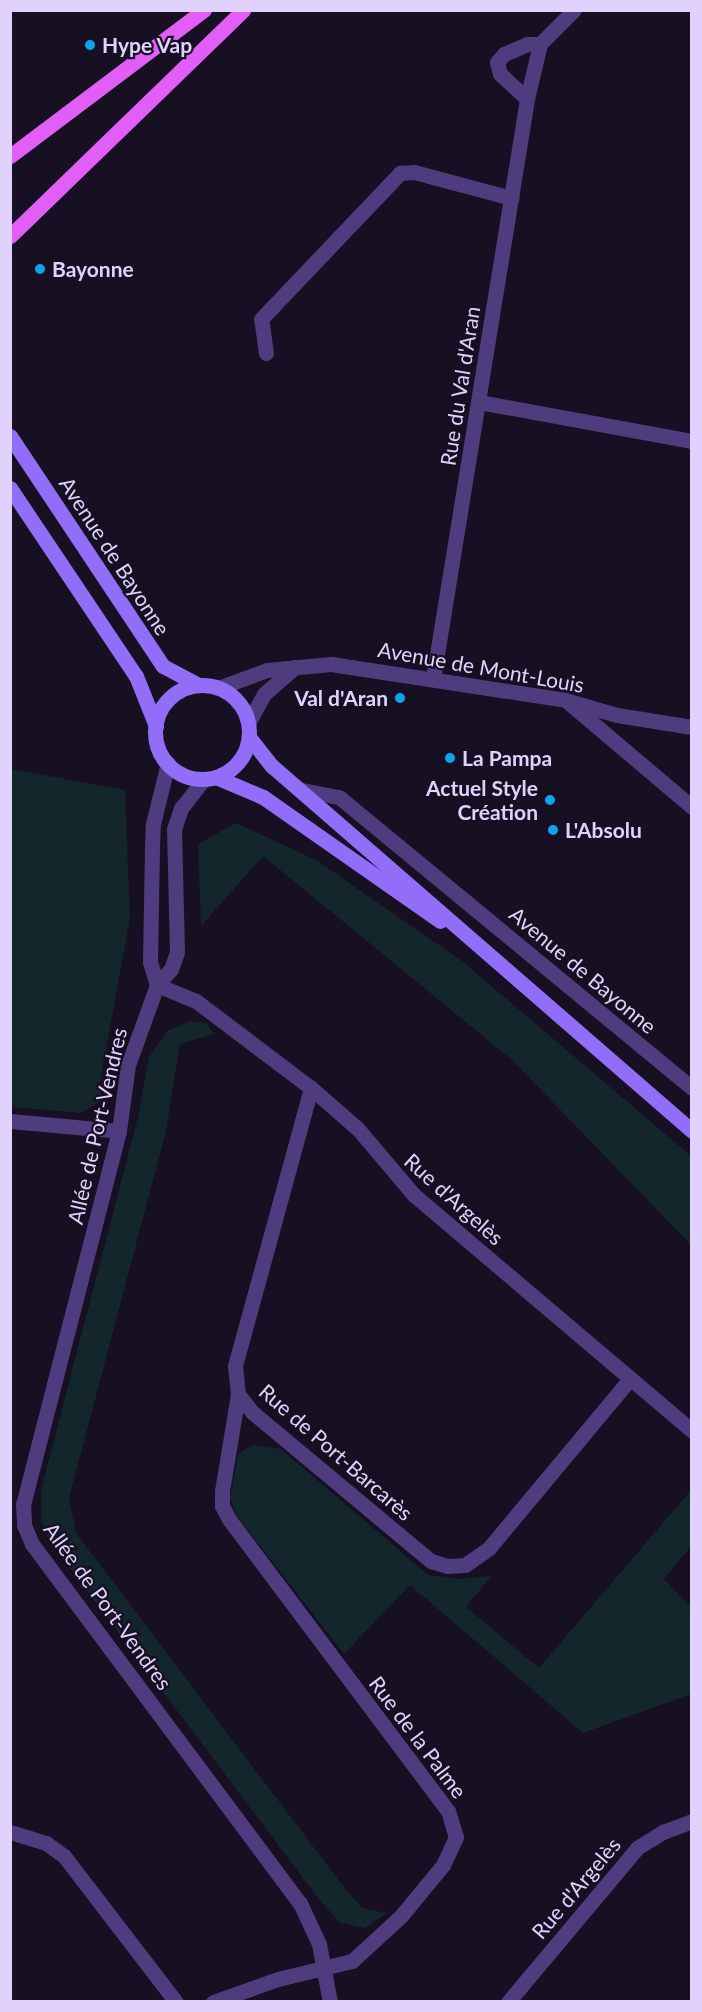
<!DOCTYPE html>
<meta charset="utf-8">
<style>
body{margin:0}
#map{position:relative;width:702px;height:2012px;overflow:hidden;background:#170f22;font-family:Lato,sans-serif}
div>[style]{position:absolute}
.green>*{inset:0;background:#12262c}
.street>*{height:15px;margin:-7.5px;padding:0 7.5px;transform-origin:7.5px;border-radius:7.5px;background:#4e3c7e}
.secondary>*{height:15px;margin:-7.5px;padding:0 7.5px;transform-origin:7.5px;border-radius:7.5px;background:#926ef8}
.secondary>.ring{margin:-7.5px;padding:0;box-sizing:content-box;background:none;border:15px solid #926ef8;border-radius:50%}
.primary>*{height:15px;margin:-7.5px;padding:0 7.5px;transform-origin:7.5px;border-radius:7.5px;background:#e25ff7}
.dots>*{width:16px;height:16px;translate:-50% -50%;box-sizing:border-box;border:3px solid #170f22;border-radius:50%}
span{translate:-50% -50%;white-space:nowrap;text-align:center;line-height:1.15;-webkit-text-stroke:4.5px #170f22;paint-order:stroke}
.poi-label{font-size:21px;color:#e1d2fd;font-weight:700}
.left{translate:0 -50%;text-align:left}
.right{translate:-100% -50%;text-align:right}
.street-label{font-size:21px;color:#e1d2fd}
.frame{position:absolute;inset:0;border:12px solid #e1d2fd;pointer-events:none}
</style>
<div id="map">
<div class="green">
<div style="clip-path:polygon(11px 769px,125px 790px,130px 918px,99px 1088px,103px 1090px,98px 1103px,81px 1113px,11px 1107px)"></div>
<div style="clip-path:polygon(236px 823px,316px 860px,462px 961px,691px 1156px,691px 1245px,511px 1059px,263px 856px,201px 926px,198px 844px)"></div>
<div style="clip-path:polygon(190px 1021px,206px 1023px,214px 1034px,180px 1044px,166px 1131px,69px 1498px,76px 1533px,340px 1882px,362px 1908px,387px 1913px,365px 1928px,341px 1923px,320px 1901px,49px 1540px,41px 1519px,41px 1490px,138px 1117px,149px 1057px,167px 1031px)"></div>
<div style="clip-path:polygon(252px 1445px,281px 1449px,428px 1575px,459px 1579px,491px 1576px,466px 1607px,539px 1668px,691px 1490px,691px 1546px,664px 1579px,691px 1607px,691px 1694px,583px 1733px,410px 1585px,344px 1654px,237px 1516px,230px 1498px,238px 1454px)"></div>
</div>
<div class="street">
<div style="left:527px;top:99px;width:37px;rotate:-137deg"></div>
<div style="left:500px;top:74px;width:12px;rotate:-104deg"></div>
<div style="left:497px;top:62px;width:11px;rotate:-49deg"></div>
<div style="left:504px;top:54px;width:25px;rotate:-23deg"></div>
<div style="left:527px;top:44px;width:13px"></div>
<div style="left:266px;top:353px;width:34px;rotate:-98deg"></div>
<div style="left:261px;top:319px;width:202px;rotate:-46.4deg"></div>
<div style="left:400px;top:173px;width:14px;rotate:-4deg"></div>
<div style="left:414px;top:172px;width:101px;rotate:14.9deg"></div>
<div style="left:479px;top:402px;width:217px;rotate:10.4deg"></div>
<div style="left:433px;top:679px;width:588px;rotate:-80.79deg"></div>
<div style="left:527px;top:99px;width:57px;rotate:-76.7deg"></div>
<div style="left:540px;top:44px;width:48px;rotate:-45deg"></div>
<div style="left:218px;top:688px;width:52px;rotate:-20.2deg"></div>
<div style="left:267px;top:670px;width:64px;rotate:-5.4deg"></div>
<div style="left:331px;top:664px;width:237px;rotate:8.7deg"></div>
<div style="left:565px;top:700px;width:54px;rotate:16.1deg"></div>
<div style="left:617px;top:715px;width:76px;rotate:9.1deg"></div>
<div style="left:569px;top:703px;width:161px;rotate:40.2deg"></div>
<div style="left:248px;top:723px;width:33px;rotate:-61deg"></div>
<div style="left:264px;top:694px;width:41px;rotate:-41.1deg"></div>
<div style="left:204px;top:779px;width:37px;rotate:128deg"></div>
<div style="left:181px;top:808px;width:22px;rotate:108deg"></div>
<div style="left:174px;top:829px;width:123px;rotate:88.6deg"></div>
<div style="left:177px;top:952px;width:18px;rotate:109deg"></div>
<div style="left:171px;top:969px;width:21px;rotate:131deg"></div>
<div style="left:157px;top:985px;width:85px;rotate:109.9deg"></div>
<div style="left:128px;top:1065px;width:67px;rotate:97.8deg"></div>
<div style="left:119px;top:1131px;width:385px;rotate:104.4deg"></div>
<div style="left:23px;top:1504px;width:21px;rotate:87deg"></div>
<div style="left:24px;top:1525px;width:21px;rotate:67deg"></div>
<div style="left:32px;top:1544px;width:448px;rotate:53.3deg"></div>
<div style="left:300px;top:1903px;width:45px;rotate:65.1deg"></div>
<div style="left:319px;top:1944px;width:59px;rotate:79.3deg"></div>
<div style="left:302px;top:790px;width:38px;rotate:11deg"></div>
<div style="left:339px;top:797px;width:457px;rotate:39.5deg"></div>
<div style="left:157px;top:985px;width:42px;rotate:22.3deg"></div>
<div style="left:196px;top:1001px;width:144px;rotate:37.1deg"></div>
<div style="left:311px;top:1088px;width:62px;rotate:41.1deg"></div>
<div style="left:358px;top:1129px;width:87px;rotate:49.7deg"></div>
<div style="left:414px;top:1195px;width:365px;rotate:40.3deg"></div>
<div style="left:157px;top:985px;width:24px;rotate:-107deg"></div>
<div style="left:150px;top:962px;width:114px;rotate:-89deg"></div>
<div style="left:152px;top:848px;width:24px;rotate:-88deg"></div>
<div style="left:153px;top:824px;width:63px;rotate:-76.2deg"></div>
<div style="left:311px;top:1088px;width:288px;rotate:105.3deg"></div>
<div style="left:235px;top:1366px;width:28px;rotate:84deg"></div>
<div style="left:238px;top:1394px;width:23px;rotate:52deg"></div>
<div style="left:252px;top:1412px;width:233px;rotate:39.8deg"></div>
<div style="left:431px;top:1561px;width:17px;rotate:17deg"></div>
<div style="left:447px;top:1566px;width:18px;rotate:-3deg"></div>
<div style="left:465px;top:1565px;width:29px;rotate:-35deg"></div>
<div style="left:489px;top:1548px;width:220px;rotate:-50.2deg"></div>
<div style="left:10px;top:1121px;width:109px;rotate:5.2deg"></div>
<div style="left:10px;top:1832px;width:38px;rotate:17deg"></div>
<div style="left:46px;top:1843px;width:22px;rotate:36deg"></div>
<div style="left:64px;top:1856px;width:184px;rotate:52.5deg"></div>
<div style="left:213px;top:2002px;width:69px;rotate:-19.5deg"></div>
<div style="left:278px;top:1979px;width:76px;rotate:-13.7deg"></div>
<div style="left:352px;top:1961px;width:67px;rotate:-42.6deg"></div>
<div style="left:401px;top:1916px;width:66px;rotate:-50.5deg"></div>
<div style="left:443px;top:1865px;width:31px;rotate:-65deg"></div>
<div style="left:456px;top:1837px;width:27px;rotate:-107deg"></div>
<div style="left:448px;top:1811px;width:365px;rotate:-126.9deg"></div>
<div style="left:229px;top:1519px;width:15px;rotate:-118deg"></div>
<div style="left:222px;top:1506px;width:15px;rotate:-90deg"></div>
<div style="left:222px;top:1491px;width:98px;rotate:-80.6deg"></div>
<div style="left:508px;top:2002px;width:201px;rotate:-50deg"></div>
<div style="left:637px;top:1848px;width:31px;rotate:-32deg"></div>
<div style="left:663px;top:1832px;width:31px;rotate:-21deg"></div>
</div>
<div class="secondary">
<div style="left:10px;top:436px;width:276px;rotate:56.4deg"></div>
<div style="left:163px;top:666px;width:40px;rotate:28deg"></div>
<div style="left:10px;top:488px;width:226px;rotate:56.2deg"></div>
<div style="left:136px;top:676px;width:54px;rotate:68.2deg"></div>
<div class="ring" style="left:155px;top:685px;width:79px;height:79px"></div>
<div style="left:249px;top:737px;width:37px;rotate:52deg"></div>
<div style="left:272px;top:766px;width:556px;rotate:40.99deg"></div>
<div style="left:216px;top:777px;width:51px;rotate:23.1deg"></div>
<div style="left:263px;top:797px;width:216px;rotate:35deg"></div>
</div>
<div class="primary">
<div style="left:10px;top:156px;width:243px;rotate:-37deg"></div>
<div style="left:10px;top:236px;width:325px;rotate:-44.1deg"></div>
</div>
<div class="dots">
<div style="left:90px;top:45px;background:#0ca3ef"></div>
<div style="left:40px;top:269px;background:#0ca3ef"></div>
<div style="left:400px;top:698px;background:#0ca3ef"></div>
<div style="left:450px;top:758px;background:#0ca3ef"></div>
<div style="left:550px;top:800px;background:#0ca3ef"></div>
<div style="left:553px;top:830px;background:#0ca3ef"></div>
</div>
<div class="poi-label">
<span class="left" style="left:102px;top:45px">Hype Vap</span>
<span class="left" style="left:52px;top:269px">Bayonne</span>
<span class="right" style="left:388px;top:698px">Val d'Aran</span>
<span class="left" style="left:462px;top:758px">La Pampa</span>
<span class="right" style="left:538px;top:800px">Actuel Style<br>Création</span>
<span class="left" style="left:565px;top:830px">L'Absolu</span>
</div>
<div class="street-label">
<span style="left:460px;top:386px;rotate:-81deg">Rue du Val d'Aran</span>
<span style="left:115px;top:556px;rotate:57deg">Avenue de Bayonne</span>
<span style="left:481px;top:667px;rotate:10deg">Avenue de Mont-Louis</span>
<span style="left:583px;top:970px;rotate:40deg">Avenue de Bayonne</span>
<span style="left:97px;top:1126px;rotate:-77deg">Allée de Port-Vendres</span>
<span style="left:454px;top:1199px;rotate:42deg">Rue d'Argelès</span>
<span style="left:336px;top:1452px;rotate:41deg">Rue de Port-Barcarès</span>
<span style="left:108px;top:1606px;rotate:54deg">Allée de Port-Vendres</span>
<span style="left:418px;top:1737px;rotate:53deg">Rue de la Palme</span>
<span style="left:576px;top:1888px;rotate:-50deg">Rue d'Argelès</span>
</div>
<div class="frame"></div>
</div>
